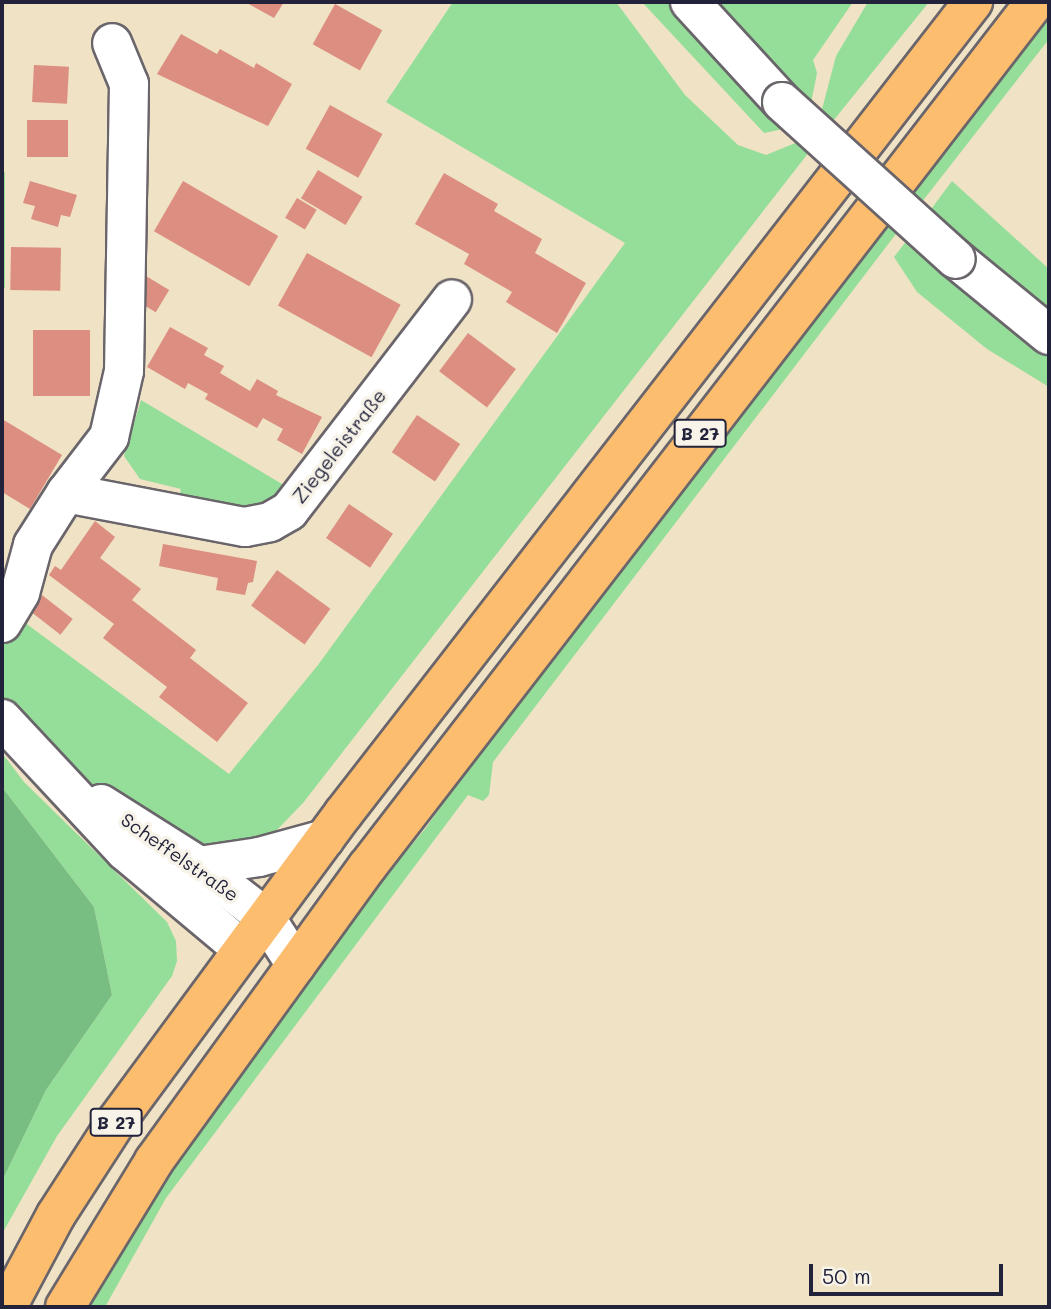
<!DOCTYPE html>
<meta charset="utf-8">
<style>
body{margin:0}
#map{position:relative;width:1051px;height:1309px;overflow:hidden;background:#efe2c5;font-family:Mali,sans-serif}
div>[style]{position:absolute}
.green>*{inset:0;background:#95de99;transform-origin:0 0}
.forest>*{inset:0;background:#78bd81}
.building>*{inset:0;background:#dc8e81;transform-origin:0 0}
.roads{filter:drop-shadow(2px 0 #6a656b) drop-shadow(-2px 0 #6a656b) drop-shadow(0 2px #6a656b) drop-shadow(0 -2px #6a656b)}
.minor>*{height:38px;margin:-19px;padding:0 19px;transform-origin:19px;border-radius:19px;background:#fff}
.major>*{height:38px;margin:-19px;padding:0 19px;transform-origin:19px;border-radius:19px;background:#fcbd6f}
.highway>*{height:38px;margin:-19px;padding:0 19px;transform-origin:19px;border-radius:19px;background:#fcbd6f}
.bridges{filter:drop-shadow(2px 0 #6a656b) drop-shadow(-2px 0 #6a656b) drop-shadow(0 2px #6a656b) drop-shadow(0 -2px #6a656b)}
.minor-bridge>*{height:38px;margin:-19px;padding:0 19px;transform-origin:19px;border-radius:19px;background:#fff}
span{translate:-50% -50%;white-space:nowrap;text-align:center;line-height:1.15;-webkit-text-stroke:7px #f7f3e8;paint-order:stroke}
.shield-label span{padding:2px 5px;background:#f7f3e8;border:2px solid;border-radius:5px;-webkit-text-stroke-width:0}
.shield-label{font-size:18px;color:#22223b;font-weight:700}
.street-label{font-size:19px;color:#22223b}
.frame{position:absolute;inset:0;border:4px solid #22223b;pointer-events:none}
.scale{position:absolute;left:809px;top:1264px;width:194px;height:32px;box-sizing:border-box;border:4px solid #22223b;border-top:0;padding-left:9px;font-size:21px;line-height:24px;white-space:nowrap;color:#22223b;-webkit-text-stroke:5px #f7f3e8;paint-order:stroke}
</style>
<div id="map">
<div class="green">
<div style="clip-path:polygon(453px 2px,616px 2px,685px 95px,738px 145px,766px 155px,805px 139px,813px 147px,303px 803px,274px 833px,246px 848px,213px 854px,119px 806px,76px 775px,2px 702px,2px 647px,20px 619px,229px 774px,318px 665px,625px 243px,386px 102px)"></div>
<div style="clip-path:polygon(642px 2px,671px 2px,714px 51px,793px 127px,764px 133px)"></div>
<div style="clip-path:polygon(703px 2px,853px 2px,813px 60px,817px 73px,810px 108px)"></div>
<div style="clip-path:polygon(868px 2px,929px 2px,829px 126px,820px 117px,836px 56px)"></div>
<div style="clip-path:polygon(1049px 16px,1049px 39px,918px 207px,909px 198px)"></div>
<div style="left:2px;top:172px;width:3px;height:116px"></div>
<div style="clip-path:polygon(952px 181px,1049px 269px,1049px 325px,926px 216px)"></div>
<div style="clip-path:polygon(892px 218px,902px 226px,493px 762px,489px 795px,483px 801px,468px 795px,166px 1198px,105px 1307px,79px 1307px,112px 1249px,354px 913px,425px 829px,513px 706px)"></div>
<div style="clip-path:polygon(911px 235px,1049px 352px,1049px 387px,987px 349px,917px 292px,894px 257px)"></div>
<div style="clip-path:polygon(141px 400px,292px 490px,259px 513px,178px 502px,181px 489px,140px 479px,124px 456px)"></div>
<div style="clip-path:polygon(2px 753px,24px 782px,167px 922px,176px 941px,177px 961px,172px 976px,57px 1136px,2px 1234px,2px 1181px,46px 1090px,112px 995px,94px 907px,2px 787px)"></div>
</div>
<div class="forest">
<div style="clip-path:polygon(2px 787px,94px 907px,112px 995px,46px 1090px,2px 1181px)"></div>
</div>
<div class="building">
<div style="clip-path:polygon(245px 2px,284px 2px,274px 18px)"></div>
<div style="left:335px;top:4px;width:54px;height:46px;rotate:29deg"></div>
<div style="clip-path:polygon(181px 34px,217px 54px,220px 49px,254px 68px,256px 63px,292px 84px,268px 126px,157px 74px)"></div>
<div style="left:34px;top:65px;width:35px;height:37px;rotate:3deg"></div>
<div style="left:330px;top:105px;width:60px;height:50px;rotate:29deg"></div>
<div style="left:27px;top:120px;width:41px;height:37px"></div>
<div style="left:318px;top:170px;width:52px;height:33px;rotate:31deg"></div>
<div style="clip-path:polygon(444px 173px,498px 204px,494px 211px,542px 239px,535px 253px,586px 283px,557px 333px,506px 302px,512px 292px,464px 264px,469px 254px,415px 224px)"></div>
<div style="clip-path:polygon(30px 181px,77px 195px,70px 217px,61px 215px,58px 227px,31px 219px,35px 206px,23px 203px)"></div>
<div style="left:183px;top:181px;width:110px;height:58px;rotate:30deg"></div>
<div style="left:297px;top:198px;width:23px;height:23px;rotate:31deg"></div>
<div style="left:11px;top:247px;width:50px;height:43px;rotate:1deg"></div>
<div style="left:307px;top:253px;width:107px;height:60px;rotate:29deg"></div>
<div style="left:146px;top:276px;width:27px;height:26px;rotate:31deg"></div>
<div style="clip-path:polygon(170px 327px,208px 348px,204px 355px,224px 366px,220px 373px,250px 391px,257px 379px,278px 391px,276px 395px,322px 417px,302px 454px,277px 440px,283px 429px,263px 418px,257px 428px,205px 399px,208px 394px,188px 383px,185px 389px,147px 367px)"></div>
<div style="left:33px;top:330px;width:57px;height:66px"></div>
<div style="left:468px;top:333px;width:60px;height:48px;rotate:37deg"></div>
<div style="left:417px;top:415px;width:52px;height:45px;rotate:34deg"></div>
<div style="clip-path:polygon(2px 419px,62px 455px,30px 509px,2px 492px)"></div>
<div style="left:349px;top:504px;width:53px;height:41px;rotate:34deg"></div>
<div style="clip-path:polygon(95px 521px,115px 537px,100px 558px,141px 589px,132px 600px,196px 650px,190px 658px,248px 703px,217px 742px,159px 697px,167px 687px,103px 638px,114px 624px,49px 575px,55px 566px,61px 570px)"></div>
<div style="clip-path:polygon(163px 544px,257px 561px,253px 582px,248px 583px,245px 595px,216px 590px,218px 578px,159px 566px)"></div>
<div style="left:277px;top:570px;width:66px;height:44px;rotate:36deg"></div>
<div style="left:42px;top:595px;width:39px;height:20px;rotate:38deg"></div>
</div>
<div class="roads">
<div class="minor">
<div style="left:690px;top:2px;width:136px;rotate:47.4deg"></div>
<div style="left:956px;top:259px;width:120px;rotate:39.3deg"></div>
<div style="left:66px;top:493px;width:71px;rotate:-52.5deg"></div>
<div style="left:109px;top:437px;width:68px;rotate:-77.2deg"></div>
<div style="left:124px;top:371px;width:287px;rotate:-89deg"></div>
<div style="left:129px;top:84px;width:44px;rotate:-112.5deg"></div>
<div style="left:2px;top:623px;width:35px;rotate:-59deg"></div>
<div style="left:20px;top:593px;width:50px;rotate:-74.8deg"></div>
<div style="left:33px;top:545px;width:62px;rotate:-57.6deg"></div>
<div style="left:66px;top:493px;width:182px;rotate:10.8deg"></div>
<div style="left:245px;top:527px;width:25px;rotate:-11deg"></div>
<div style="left:270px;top:522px;width:22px;rotate:-30deg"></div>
<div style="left:289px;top:511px;width:267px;rotate:-52.4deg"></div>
<div style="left:2px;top:719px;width:180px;rotate:47deg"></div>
<div style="left:125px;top:851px;width:153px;rotate:39.9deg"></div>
<div style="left:101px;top:804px;width:116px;rotate:32.3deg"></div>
<div style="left:199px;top:866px;width:83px;rotate:37.7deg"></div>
<div style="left:265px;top:917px;width:57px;rotate:57.1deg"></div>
<div style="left:199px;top:866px;width:61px;rotate:-8.5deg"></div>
<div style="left:259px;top:857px;width:68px;rotate:-15.3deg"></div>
</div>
<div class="major">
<div style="left:7px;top:1307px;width:104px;rotate:-62deg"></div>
<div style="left:56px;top:1215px;width:114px;rotate:-57.1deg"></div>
<div style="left:118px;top:1119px;width:379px;rotate:-53.6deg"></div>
<div style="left:65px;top:1307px;width:171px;rotate:-58.6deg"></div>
<div style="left:154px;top:1161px;width:363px;rotate:-54.1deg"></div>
</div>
<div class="highway">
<div style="left:343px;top:814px;width:1028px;rotate:-52.19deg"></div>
<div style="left:367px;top:867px;width:1093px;rotate:-52.32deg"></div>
</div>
</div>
<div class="bridges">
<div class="minor-bridge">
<div style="left:782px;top:102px;width:234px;rotate:42.1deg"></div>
</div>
</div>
<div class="shield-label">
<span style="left:700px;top:433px">B 27</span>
<span style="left:116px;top:1122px">B 27</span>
</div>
<div class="street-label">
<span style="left:339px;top:446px;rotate:-52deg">Ziegeleistraße</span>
<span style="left:180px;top:857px;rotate:35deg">Scheffelstraße</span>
</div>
<div class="frame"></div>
<div class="scale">50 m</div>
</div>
